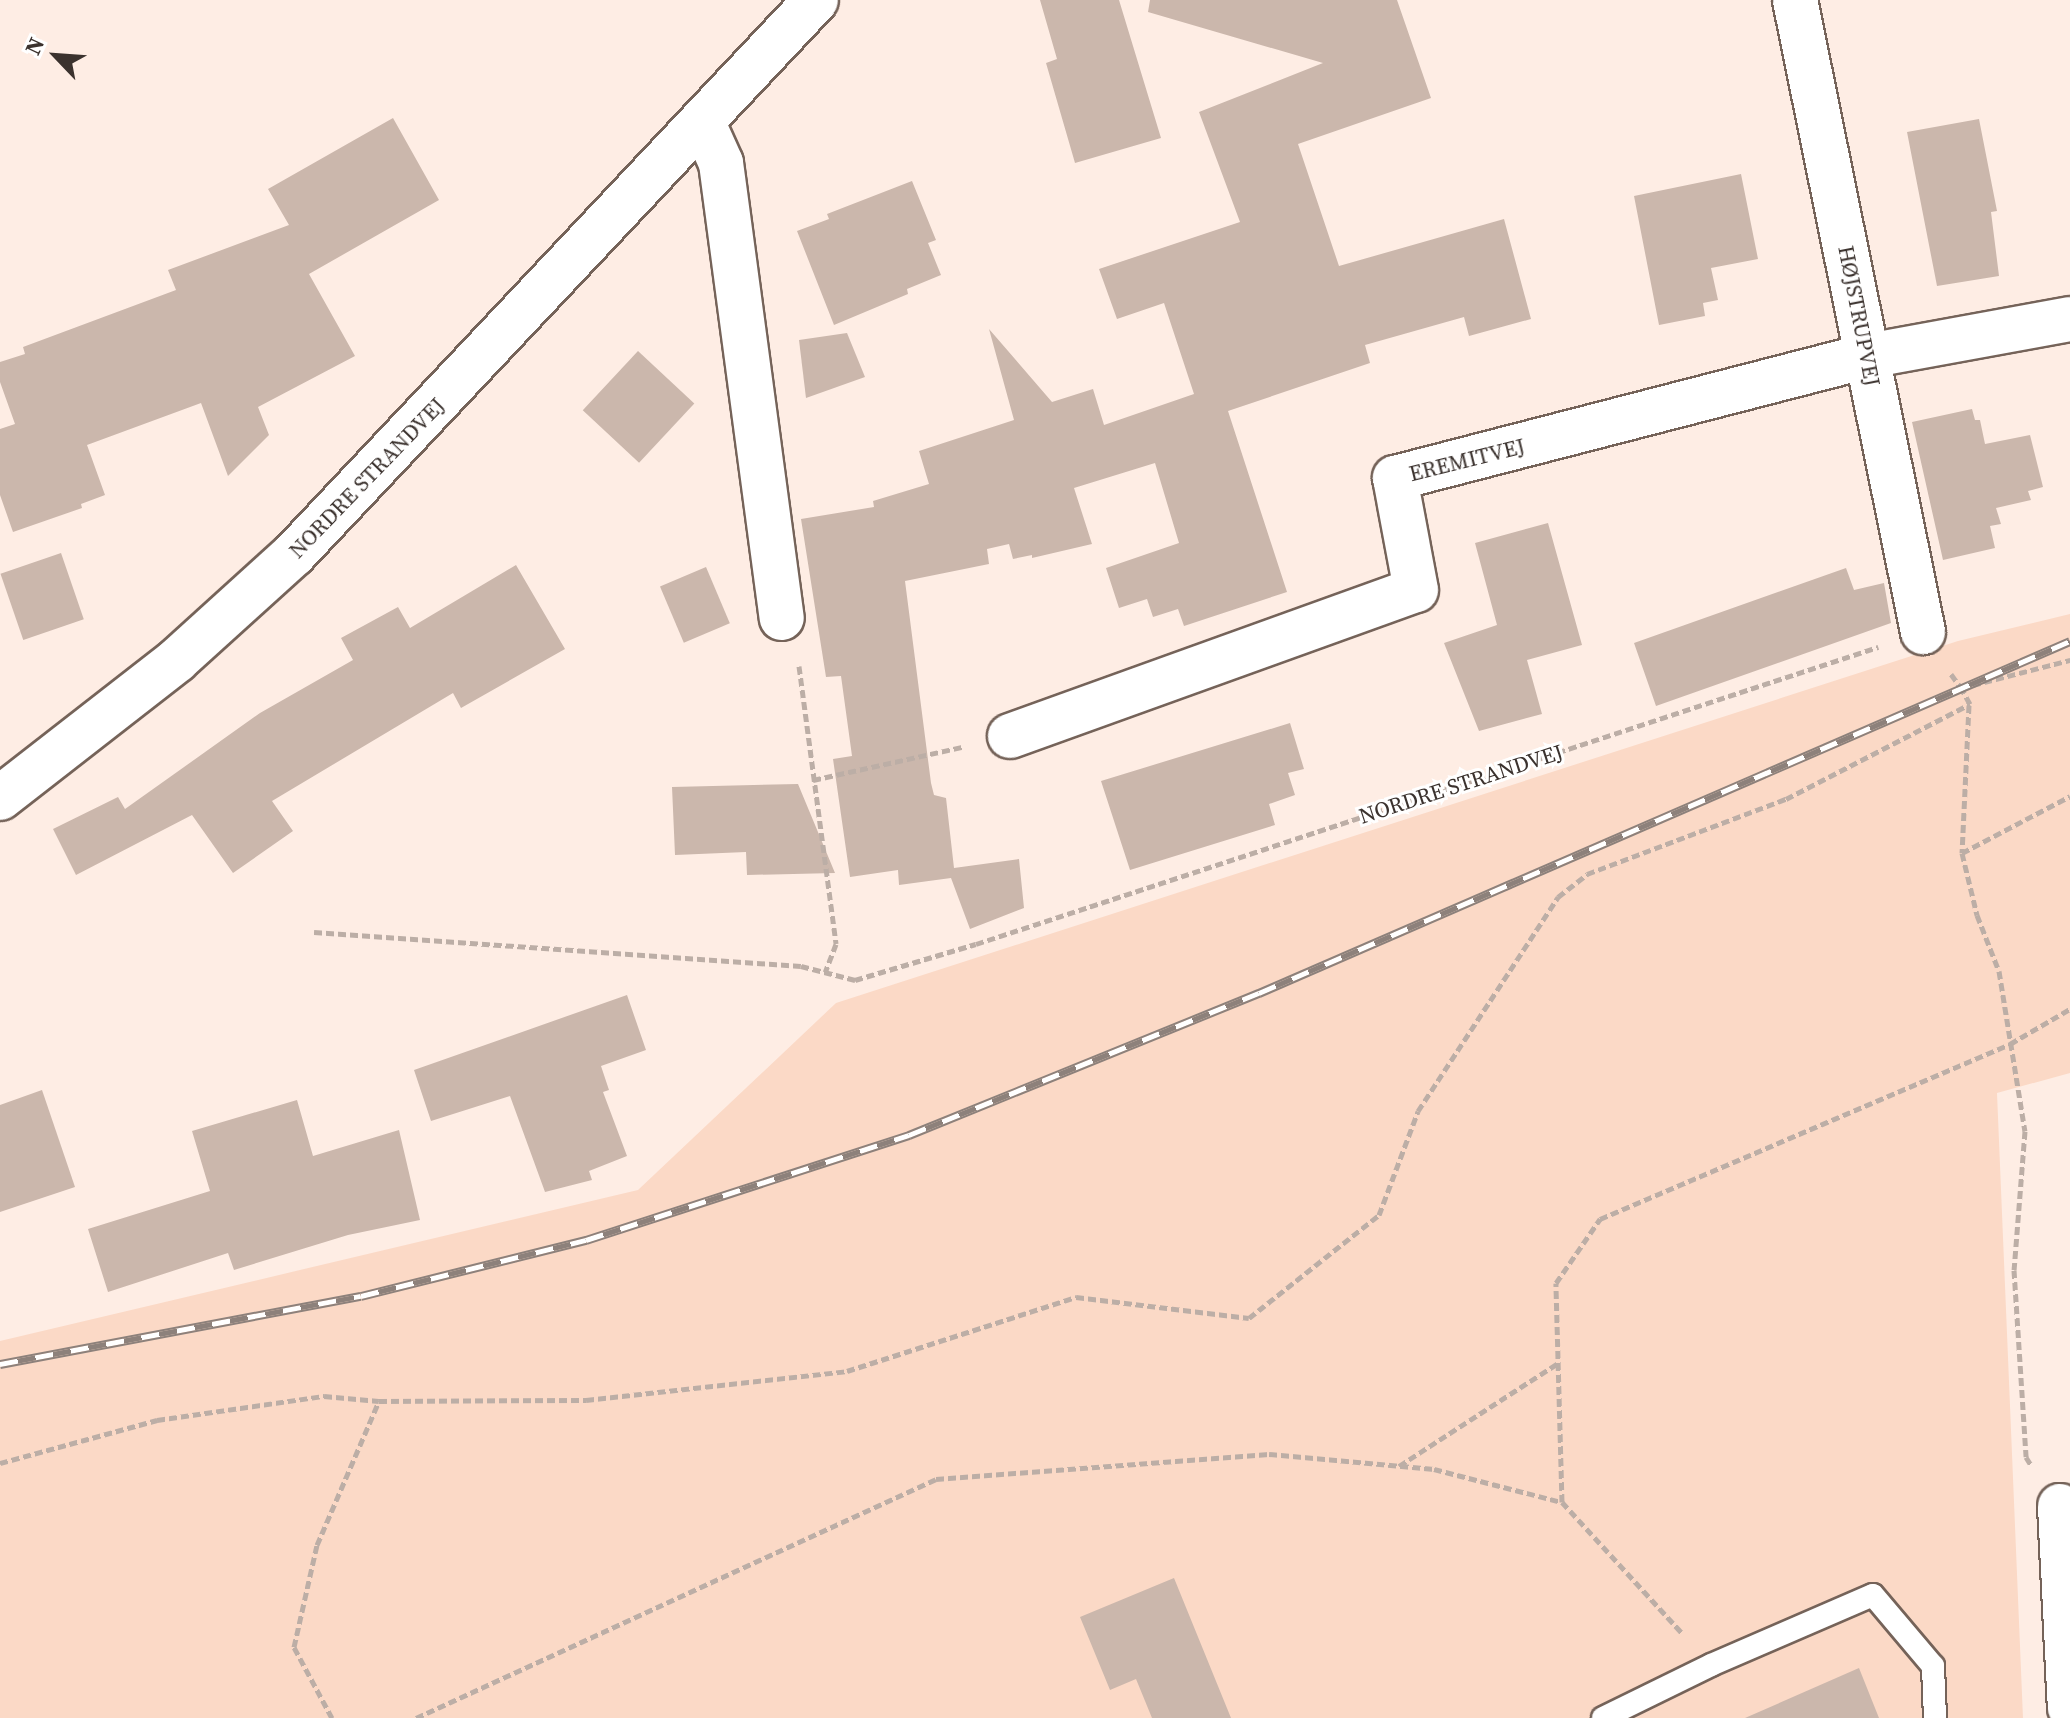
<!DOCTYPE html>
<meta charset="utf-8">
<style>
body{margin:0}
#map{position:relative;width:2070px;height:1718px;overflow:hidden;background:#feede4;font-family:"Source Serif 4",serif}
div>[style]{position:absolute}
.green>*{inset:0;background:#fbd9c6}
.building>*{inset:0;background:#cbb7ac;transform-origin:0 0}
.path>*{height:5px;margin-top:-2.5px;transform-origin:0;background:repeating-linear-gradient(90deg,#bcaea6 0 8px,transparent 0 12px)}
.roads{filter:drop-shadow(2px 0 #756359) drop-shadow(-2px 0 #756359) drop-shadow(0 2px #756359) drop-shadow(0 -2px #756359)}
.lane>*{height:22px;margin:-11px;padding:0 11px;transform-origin:11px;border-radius:11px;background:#fff}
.street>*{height:44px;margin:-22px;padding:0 22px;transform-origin:22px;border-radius:22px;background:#fff}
.secondary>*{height:44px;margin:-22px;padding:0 22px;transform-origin:22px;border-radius:22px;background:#fff}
.rail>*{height:9px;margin-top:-4.5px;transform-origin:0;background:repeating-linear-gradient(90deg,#fff 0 18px,#8d817b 0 36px);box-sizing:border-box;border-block:2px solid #8d817b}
span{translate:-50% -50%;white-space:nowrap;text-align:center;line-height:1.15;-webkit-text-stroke:6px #fff;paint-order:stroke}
.street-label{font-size:22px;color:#3b322e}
.north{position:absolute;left:16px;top:16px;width:80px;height:80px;-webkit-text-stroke:6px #fff;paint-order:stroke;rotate:295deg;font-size:22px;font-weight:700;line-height:32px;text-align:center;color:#3b322e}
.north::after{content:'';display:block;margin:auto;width:28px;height:36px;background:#3b322e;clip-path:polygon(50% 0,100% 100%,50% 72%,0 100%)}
</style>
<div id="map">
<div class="green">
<div style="clip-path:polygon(2070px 614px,2070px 1073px,1997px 1093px,2023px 1718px,0 1718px,0 1341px,638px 1190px,836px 1003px,1958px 641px)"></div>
</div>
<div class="building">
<div style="clip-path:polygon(1040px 0,1119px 0,1161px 138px,1075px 163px,1046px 63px,1057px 59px)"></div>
<div style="clip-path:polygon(1150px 0,1397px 0,1431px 98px,1298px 144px,1339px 266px,1504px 219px,1531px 319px,1469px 336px,1464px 317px,1365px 345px,1370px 363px,1228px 411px,1287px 592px,1184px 626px,1178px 609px,1153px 617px,1147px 599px,1119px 608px,1106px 568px,1179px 543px,1155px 463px,1074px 488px,1092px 544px,1032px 558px,1032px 555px,1013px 559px,1009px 544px,987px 549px,989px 564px,905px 581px,931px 783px,934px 795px,946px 798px,954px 868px,1019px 859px,1024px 908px,970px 929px,951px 878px,899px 885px,898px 870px,850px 877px,833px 759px,852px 756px,841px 676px,826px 677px,801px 519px,874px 507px,873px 501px,929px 484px,919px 451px,1014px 420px,989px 329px,1052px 402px,1093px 389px,1104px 425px,1194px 394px,1164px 303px,1117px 319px,1099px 269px,1240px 222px,1199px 112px,1323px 63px,1148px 12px)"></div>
<div style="clip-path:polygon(393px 118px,439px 200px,309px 274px,355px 356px,258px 407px,269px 435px,228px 476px,201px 403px,87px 445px,105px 495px,81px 504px,82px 508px,13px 532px,0 495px,0 429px,15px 424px,0 382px,0 362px,25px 354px,23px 347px,176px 290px,168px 270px,289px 225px,268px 189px)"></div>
<div style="clip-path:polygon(1979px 119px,1997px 211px,1991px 212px,1999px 276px,1937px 286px,1907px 132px)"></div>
<div style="clip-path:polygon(1741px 174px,1758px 259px,1711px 268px,1718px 300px,1703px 303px,1705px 316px,1659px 325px,1634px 196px)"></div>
<div style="clip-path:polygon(912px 181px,936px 240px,928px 243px,941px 275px,907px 289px,908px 294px,834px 325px,797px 231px,829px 219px,827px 214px)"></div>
<div style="clip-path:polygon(847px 333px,865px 377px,806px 398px,799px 340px)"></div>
<div style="left:638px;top:351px;width:77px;height:81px;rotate:43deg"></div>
<div style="clip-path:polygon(1972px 409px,1975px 420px,1980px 420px,1985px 444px,2030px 435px,2043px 487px,2028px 491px,2031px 500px,1996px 508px,2001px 524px,1990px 526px,1995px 548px,1943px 560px,1912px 422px)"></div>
<div style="clip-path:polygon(1548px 523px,1582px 645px,1527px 660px,1542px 714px,1479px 731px,1444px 643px,1497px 625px,1475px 543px)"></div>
<div style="left:61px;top:553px;width:70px;height:64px;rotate:71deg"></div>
<div style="clip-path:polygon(516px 565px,565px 649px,461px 708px,453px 693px,272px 801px,293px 831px,233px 873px,192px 815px,76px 875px,53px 829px,118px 797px,125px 809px,260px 713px,353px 660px,341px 638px,398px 607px,410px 628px)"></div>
<div style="left:706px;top:567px;width:61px;height:50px;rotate:67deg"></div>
<div style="clip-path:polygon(1846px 568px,1854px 590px,1884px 583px,1891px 623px,1656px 706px,1634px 643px)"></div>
<div style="clip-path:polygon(1290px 723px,1304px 769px,1288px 773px,1295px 795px,1269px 804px,1275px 825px,1130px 870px,1101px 781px)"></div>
<div style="clip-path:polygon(798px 784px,835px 873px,747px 875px,746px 852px,675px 855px,672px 787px)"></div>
<div style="clip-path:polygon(627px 995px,646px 1050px,601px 1066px,609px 1090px,603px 1092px,627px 1156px,589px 1171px,592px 1180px,545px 1192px,510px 1096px,431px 1121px,414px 1070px)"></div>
<div style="clip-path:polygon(42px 1090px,75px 1187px,0 1212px,0 1105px)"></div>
<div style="clip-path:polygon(297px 1100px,313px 1156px,399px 1130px,420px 1220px,348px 1235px,234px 1270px,228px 1253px,108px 1292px,88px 1229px,210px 1191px,192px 1131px)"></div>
<div style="clip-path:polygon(1174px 1578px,1231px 1718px,1152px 1718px,1136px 1679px,1110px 1690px,1080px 1617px)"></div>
<div style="clip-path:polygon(1859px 1668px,1879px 1718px,1745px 1718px)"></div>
</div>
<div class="path">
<div style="left:799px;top:666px;width:280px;rotate:82.4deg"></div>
<div style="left:836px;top:944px;width:30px;rotate:111deg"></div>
<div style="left:1951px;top:674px;width:17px;rotate:54deg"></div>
<div style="left:1961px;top:688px;width:113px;rotate:-14.4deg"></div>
<div style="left:1969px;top:705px;width:148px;rotate:92.7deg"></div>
<div style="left:1962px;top:853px;width:64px;rotate:76.4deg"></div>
<div style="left:1977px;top:915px;width:60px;rotate:68.6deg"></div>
<div style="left:1999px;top:971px;width:162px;rotate:80.8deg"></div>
<div style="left:2025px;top:1131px;width:139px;rotate:94.5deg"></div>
<div style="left:2014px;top:1270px;width:187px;rotate:86.3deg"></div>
<div style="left:2026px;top:1457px;width:9px;rotate:58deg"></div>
<div style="left:813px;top:780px;width:153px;rotate:-12.5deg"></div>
<div style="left:1962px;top:853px;width:122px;rotate:-27.8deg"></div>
<div style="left:314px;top:932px;width:488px;rotate:4deg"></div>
<div style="left:801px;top:966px;width:56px;rotate:14.5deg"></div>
<div style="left:855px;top:980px;width:126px;rotate:-16.6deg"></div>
<div style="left:976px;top:944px;width:950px;rotate:-18.23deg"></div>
<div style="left:0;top:1463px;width:163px;rotate:-15.3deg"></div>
<div style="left:157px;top:1420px;width:169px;rotate:-8.2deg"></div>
<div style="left:324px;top:1396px;width:55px;rotate:5.2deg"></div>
<div style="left:1399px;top:1466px;width:189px;rotate:-32.9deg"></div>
<div style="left:1562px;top:1502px;width:179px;rotate:47.5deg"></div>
<div style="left:332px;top:1718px;width:81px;rotate:-118.2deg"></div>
<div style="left:294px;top:1647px;width:105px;rotate:-77.3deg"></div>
<div style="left:317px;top:1545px;width:157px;rotate:-66.7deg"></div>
<div style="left:379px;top:1401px;width:207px;rotate:-0.3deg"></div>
<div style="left:586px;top:1400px;width:263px;rotate:-6.3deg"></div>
<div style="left:847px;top:1371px;width:241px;rotate:-17.9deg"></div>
<div style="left:1076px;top:1297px;width:174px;rotate:6.9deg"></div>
<div style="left:1249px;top:1318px;width:166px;rotate:-38.4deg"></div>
<div style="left:1379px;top:1215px;width:111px;rotate:-69.4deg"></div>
<div style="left:1418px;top:1111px;width:256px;rotate:-56.8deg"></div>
<div style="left:1558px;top:897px;width:37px;rotate:-38deg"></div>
<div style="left:1587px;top:874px;width:213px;rotate:-20.7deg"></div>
<div style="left:1786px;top:799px;width:207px;rotate:-27.3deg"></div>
<div style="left:1970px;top:704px;width:18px;rotate:-119deg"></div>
<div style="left:416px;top:1718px;width:572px;rotate:-24.68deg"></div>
<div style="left:936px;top:1479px;width:334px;rotate:-4.3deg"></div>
<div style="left:1269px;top:1454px;width:166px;rotate:5.2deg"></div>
<div style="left:1434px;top:1469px;width:132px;rotate:14.5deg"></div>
<div style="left:1562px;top:1502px;width:219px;rotate:-91.6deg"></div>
<div style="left:1556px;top:1283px;width:78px;rotate:-55.5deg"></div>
<div style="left:1600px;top:1219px;width:446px;rotate:-23.1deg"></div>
<div style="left:2010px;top:1044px;width:69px;rotate:-30.3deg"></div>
</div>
<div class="roads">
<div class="lane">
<div style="left:1603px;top:1718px;width:120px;rotate:-26.1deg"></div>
<div style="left:1711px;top:1665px;width:176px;rotate:-23.4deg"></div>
<div style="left:1873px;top:1595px;width:93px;rotate:49.8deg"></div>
<div style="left:1933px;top:1666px;width:52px;rotate:87.8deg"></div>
</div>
<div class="street">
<div style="left:1795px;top:0;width:645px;rotate:78.55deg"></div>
<div style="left:703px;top:123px;width:44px;rotate:65.8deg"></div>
<div style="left:721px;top:163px;width:459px;rotate:82.4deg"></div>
<div style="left:1010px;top:736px;width:431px;rotate:-19.8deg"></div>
<div style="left:1416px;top:590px;width:114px;rotate:-100.6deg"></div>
<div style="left:1395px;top:478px;width:488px;rotate:-14.5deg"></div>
<div style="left:1868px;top:356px;width:205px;rotate:-10.4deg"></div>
<div style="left:2060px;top:1506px;width:202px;rotate:87.2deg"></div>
</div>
<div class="secondary">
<div style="left:0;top:798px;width:224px;rotate:-37.9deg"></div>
<div style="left:177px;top:660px;width:158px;rotate:-42.2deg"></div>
<div style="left:294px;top:554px;width:761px;rotate:-46.7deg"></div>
</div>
</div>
<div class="rail">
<div style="left:0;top:1364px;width:367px;rotate:-10.7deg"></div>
<div style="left:361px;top:1296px;width:232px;rotate:-14deg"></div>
<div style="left:586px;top:1240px;width:340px;rotate:-18deg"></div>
<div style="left:909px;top:1135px;width:378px;rotate:-22.1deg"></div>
<div style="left:1259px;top:993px;width:884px;rotate:-23.46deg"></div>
</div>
<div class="street-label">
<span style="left:1859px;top:316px;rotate:79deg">HØJSTRUPVEJ</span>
<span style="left:1467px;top:460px;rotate:-14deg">EREMITVEJ</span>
<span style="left:367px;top:478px;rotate:-46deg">NORDRE STRANDVEJ</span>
<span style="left:1461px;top:784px;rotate:-18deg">NORDRE STRANDVEJ</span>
</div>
<div class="north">N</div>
</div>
